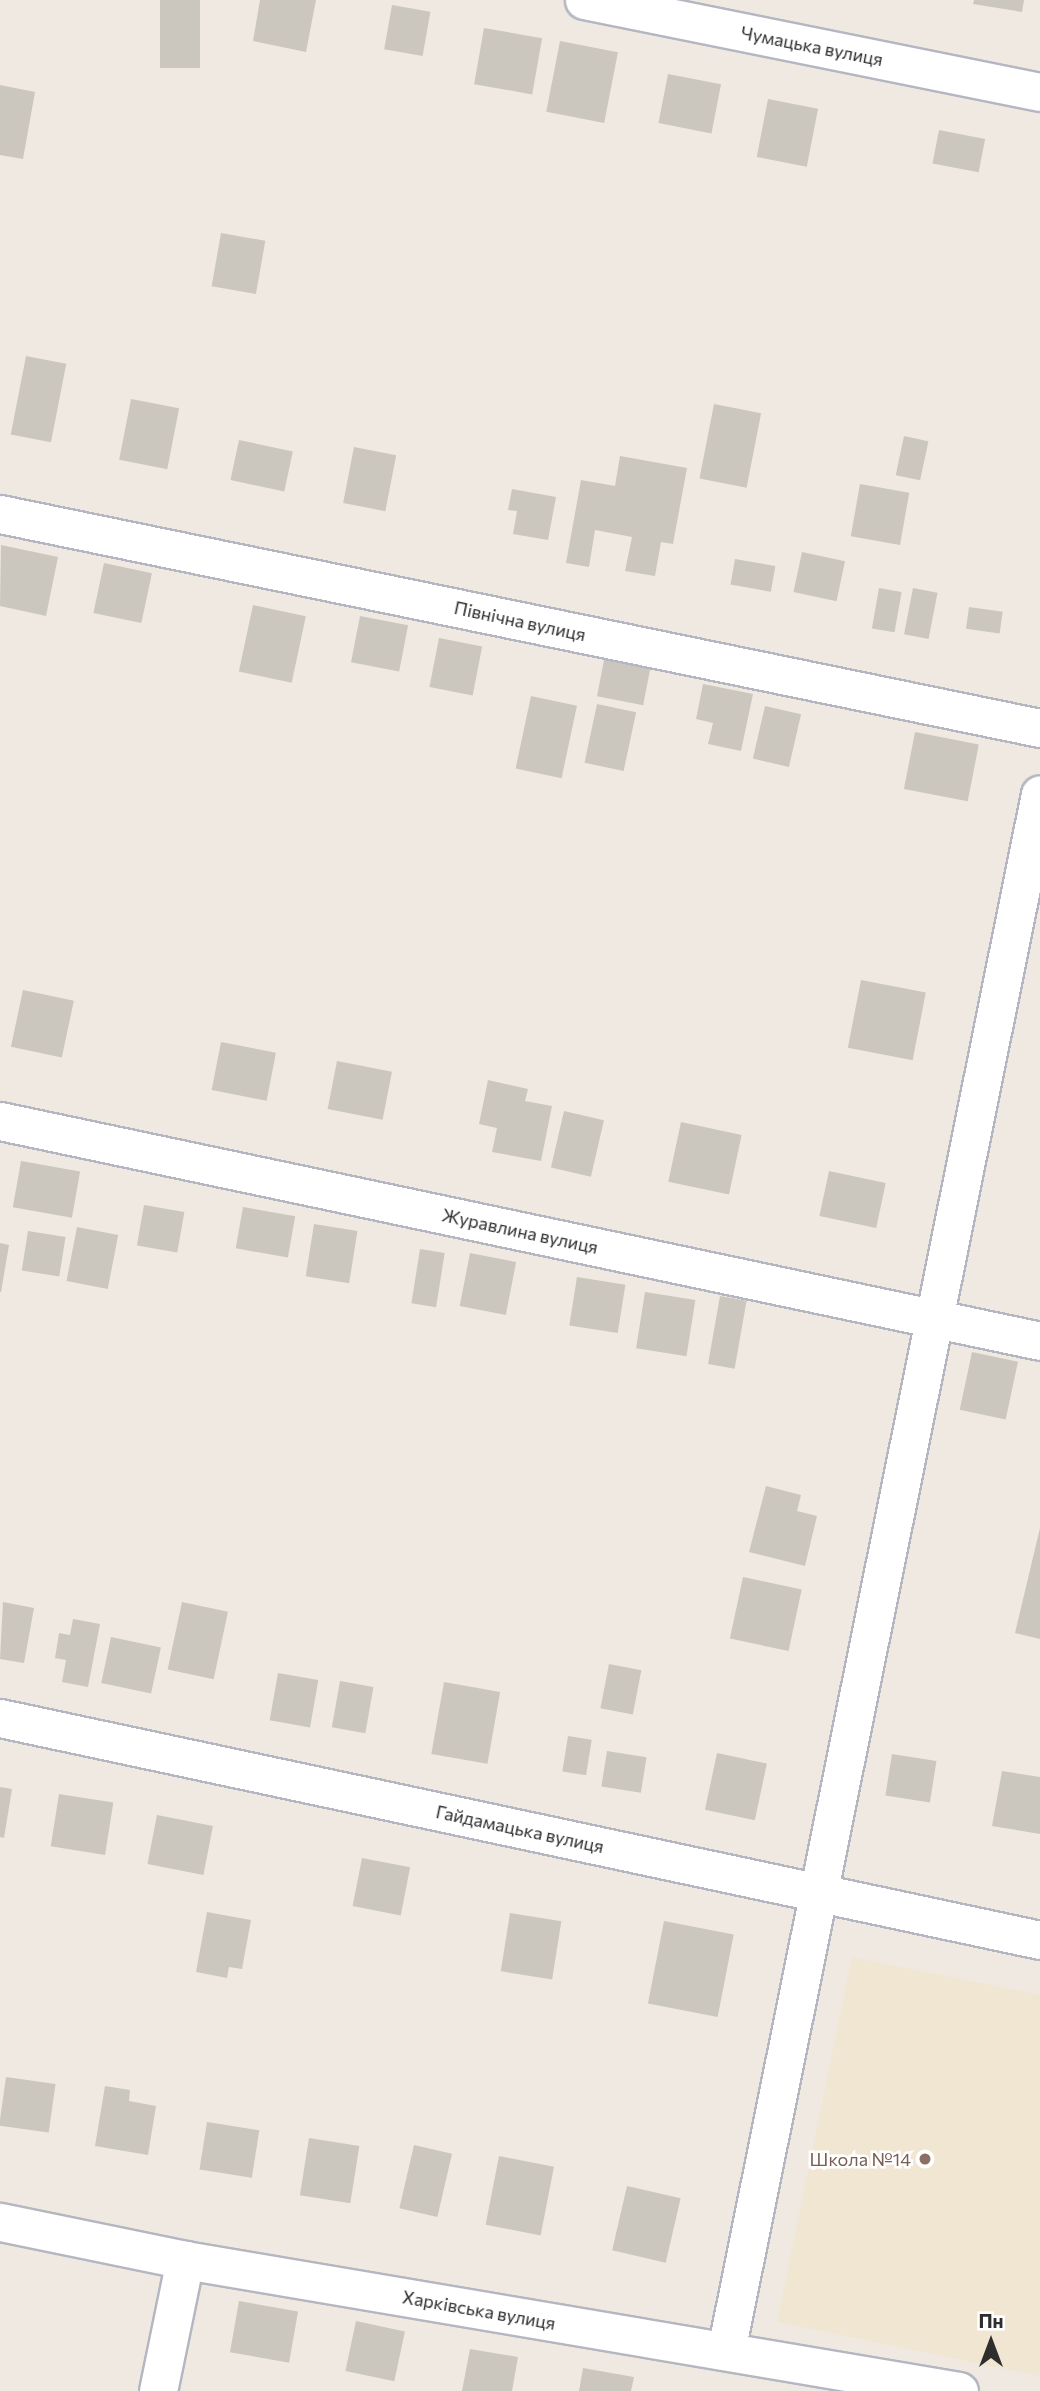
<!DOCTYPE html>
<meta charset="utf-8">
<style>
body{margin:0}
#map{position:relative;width:1040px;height:2391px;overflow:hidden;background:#efe9e1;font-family:Commissioner,sans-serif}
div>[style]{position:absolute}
.education>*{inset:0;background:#f0e6d1}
.building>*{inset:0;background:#cbc7bf;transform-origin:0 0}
.roads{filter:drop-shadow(2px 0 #b4b7c1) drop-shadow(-2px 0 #b4b7c1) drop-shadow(0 2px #b4b7c1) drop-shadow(0 -2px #b4b7c1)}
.minor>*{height:37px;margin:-18.5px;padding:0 18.5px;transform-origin:18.5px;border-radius:18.5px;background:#fff}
.dots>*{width:19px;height:19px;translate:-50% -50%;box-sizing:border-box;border:4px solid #fff;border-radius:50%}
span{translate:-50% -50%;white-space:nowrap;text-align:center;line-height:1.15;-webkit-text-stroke:5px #fff;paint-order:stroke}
.street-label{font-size:18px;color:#2e2e2e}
.education-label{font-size:18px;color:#785e54}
.right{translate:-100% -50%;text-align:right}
.north{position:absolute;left:956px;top:2307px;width:70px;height:70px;-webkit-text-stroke:5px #fff;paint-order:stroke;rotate:0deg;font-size:19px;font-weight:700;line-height:28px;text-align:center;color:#2e2e2e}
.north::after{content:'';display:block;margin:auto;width:24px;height:32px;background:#2e2e2e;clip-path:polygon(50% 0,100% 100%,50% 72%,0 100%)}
</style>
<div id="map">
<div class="education">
<div style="clip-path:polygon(852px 1957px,1040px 1995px,1040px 2376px,777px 2322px)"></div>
</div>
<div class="building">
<div style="left:160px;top:0;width:40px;height:68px"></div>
<div style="clip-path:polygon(260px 0,316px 0,306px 52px,253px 41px)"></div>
<div style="clip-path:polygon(974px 0,1024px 0,1022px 12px,973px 4px)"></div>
<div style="left:392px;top:5px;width:39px;height:45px;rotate:10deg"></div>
<div style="left:484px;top:28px;width:59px;height:57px;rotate:10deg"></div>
<div style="left:560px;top:41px;width:59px;height:72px;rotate:11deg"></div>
<div style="left:668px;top:74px;width:54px;height:50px;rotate:11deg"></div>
<div style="clip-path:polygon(0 85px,35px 92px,23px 159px,0 155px)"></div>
<div style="left:768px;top:99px;width:51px;height:59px;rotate:11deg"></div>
<div style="left:939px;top:130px;width:47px;height:34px;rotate:11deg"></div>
<div style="left:221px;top:233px;width:45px;height:54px;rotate:10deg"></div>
<div style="left:26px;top:356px;width:41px;height:80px;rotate:11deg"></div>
<div style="left:131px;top:399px;width:49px;height:62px;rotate:11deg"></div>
<div style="left:714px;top:404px;width:48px;height:76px;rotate:11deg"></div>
<div style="left:904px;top:436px;width:25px;height:40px;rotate:12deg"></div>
<div style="left:239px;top:440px;width:55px;height:41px;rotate:12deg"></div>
<div style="left:354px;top:447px;width:43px;height:57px;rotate:11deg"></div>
<div style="clip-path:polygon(620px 456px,687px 468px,673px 544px,661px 542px,655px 576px,625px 571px,632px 537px,595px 530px,589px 567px,566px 563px,581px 480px,615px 486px)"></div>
<div style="left:860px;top:484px;width:50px;height:53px;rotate:10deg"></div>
<div style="clip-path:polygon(512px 489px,556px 497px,548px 540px,513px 534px,517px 511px,508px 510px)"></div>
<div style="clip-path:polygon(1px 545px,58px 557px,46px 616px,0 606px)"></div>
<div style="left:802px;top:552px;width:44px;height:41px;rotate:12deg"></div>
<div style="left:735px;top:559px;width:41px;height:26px;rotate:10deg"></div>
<div style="left:104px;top:563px;width:49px;height:51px;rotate:12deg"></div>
<div style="left:879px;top:588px;width:23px;height:41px;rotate:10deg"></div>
<div style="left:913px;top:588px;width:25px;height:47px;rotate:11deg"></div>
<div style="left:253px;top:605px;width:54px;height:68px;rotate:12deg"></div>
<div style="left:969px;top:607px;width:34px;height:22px;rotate:8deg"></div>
<div style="left:360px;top:616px;width:49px;height:47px;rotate:11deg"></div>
<div style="left:439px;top:638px;width:44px;height:50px;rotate:11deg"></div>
<div style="left:605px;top:655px;width:47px;height:42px;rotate:11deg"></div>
<div style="clip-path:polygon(703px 684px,753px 694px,741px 751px,708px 744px,713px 723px,696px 719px)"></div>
<div style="left:531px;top:696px;width:47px;height:74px;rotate:12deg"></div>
<div style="left:597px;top:704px;width:40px;height:60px;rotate:12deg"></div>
<div style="left:765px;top:706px;width:37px;height:54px;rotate:13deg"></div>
<div style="left:915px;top:732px;width:65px;height:58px;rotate:11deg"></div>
<div style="left:861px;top:980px;width:66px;height:69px;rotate:11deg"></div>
<div style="left:23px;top:990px;width:52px;height:58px;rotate:12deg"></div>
<div style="left:221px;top:1042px;width:56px;height:49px;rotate:11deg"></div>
<div style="left:337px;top:1061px;width:56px;height:49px;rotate:11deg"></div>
<div style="clip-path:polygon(488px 1080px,528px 1089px,525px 1101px,552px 1106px,541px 1161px,492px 1152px,497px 1128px,479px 1124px)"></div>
<div style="left:564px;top:1111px;width:41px;height:58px;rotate:13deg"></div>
<div style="left:681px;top:1122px;width:62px;height:61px;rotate:12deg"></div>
<div style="left:21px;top:1161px;width:60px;height:47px;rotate:10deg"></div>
<div style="left:829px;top:1171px;width:58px;height:46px;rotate:12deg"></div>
<div style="left:144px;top:1205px;width:41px;height:41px;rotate:10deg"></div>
<div style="left:243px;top:1207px;width:53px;height:42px;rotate:10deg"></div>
<div style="left:314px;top:1224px;width:44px;height:53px;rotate:9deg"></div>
<div style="left:77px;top:1227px;width:42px;height:55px;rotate:11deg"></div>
<div style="left:28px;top:1231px;width:38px;height:40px;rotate:9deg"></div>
<div style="clip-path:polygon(0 1243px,9px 1245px,1px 1292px,0 1292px)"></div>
<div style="left:420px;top:1249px;width:25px;height:55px;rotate:9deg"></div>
<div style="left:470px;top:1253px;width:47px;height:54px;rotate:11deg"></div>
<div style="left:577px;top:1277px;width:49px;height:49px;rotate:9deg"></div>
<div style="left:645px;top:1292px;width:51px;height:57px;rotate:9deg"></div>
<div style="left:720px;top:1296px;width:27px;height:69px;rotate:10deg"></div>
<div style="left:972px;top:1352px;width:47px;height:59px;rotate:12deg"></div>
<div style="clip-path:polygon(766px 1486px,801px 1495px,797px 1511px,817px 1516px,805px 1566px,749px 1552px)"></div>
<div style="clip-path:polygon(1040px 1528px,1040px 1639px,1015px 1633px)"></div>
<div style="left:743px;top:1577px;width:60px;height:63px;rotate:12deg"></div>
<div style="clip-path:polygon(3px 1602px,34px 1608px,24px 1663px,0 1659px)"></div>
<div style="left:182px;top:1602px;width:47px;height:69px;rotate:12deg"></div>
<div style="clip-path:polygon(73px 1619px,100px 1624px,88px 1687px,62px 1682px,66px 1660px,55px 1658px,59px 1633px,70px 1635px)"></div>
<div style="left:111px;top:1637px;width:51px;height:47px;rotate:12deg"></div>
<div style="left:609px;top:1664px;width:33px;height:45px;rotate:11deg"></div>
<div style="left:278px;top:1673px;width:41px;height:48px;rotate:10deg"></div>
<div style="left:340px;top:1681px;width:34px;height:47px;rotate:10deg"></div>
<div style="left:444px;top:1682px;width:57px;height:73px;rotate:10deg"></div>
<div style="left:568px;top:1736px;width:24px;height:36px;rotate:9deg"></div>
<div style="left:607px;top:1751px;width:40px;height:36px;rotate:9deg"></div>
<div style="left:717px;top:1753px;width:51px;height:58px;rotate:12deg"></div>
<div style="left:892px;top:1754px;width:45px;height:42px;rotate:9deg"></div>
<div style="clip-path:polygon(1002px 1771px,1040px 1777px,1040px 1834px,992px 1826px)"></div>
<div style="clip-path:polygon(0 1787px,12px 1789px,4px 1838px,0 1837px)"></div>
<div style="left:59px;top:1794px;width:55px;height:53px;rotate:9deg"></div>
<div style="left:157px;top:1815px;width:57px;height:50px;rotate:11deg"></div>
<div style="left:362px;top:1858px;width:49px;height:49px;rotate:11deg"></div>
<div style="clip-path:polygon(207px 1912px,251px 1920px,242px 1969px,229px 1967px,227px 1978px,196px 1972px)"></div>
<div style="left:510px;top:1913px;width:52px;height:59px;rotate:9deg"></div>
<div style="left:664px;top:1921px;width:71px;height:84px;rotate:11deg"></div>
<div style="left:6px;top:2077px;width:50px;height:49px;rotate:8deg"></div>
<div style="clip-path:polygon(105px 2086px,130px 2090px,129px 2101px,156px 2106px,148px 2155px,95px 2146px)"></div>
<div style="left:207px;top:2122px;width:53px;height:48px;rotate:9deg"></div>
<div style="left:309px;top:2138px;width:51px;height:58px;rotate:9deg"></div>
<div style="left:414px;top:2145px;width:39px;height:65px;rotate:13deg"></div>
<div style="left:499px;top:2156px;width:56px;height:70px;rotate:11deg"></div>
<div style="left:627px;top:2186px;width:55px;height:66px;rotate:13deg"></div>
<div style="left:239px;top:2301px;width:60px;height:52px;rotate:10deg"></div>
<div style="left:356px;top:2321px;width:50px;height:51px;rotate:12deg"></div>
<div style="clip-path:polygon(470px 2349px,518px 2357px,512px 2391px,462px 2391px)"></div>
<div style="clip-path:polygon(583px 2368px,634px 2377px,631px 2391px,579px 2391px)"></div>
</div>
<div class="roads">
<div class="minor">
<div style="left:584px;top:0;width:465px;rotate:11.4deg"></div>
<div style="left:0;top:514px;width:1062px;rotate:11.63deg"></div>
<div style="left:0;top:1121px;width:1063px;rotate:11.94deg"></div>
<div style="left:0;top:1718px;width:1063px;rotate:12.05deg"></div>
<div style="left:0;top:2222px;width:189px;rotate:11.6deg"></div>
<div style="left:185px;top:2260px;width:785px;rotate:9.61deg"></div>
<div style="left:726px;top:2351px;width:1588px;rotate:-78.6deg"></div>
<div style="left:158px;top:2391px;width:134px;rotate:-78.4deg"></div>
</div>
</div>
<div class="dots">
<div style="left:925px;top:2159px;background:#8d6e63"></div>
</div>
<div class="street-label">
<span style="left:812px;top:46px;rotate:11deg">Чумацька вулиця</span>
<span style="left:520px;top:621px;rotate:12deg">Північна вулиця</span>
<span style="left:520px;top:1231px;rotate:12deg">Журавлина вулиця</span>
<span style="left:520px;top:1829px;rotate:12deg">Гайдамацька вулиця</span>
<span style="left:479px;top:2310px;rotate:10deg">Харківська вулиця</span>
</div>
<div class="education-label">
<span class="right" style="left:911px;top:2159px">Школа №14</span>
</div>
<div class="north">Пн</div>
</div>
